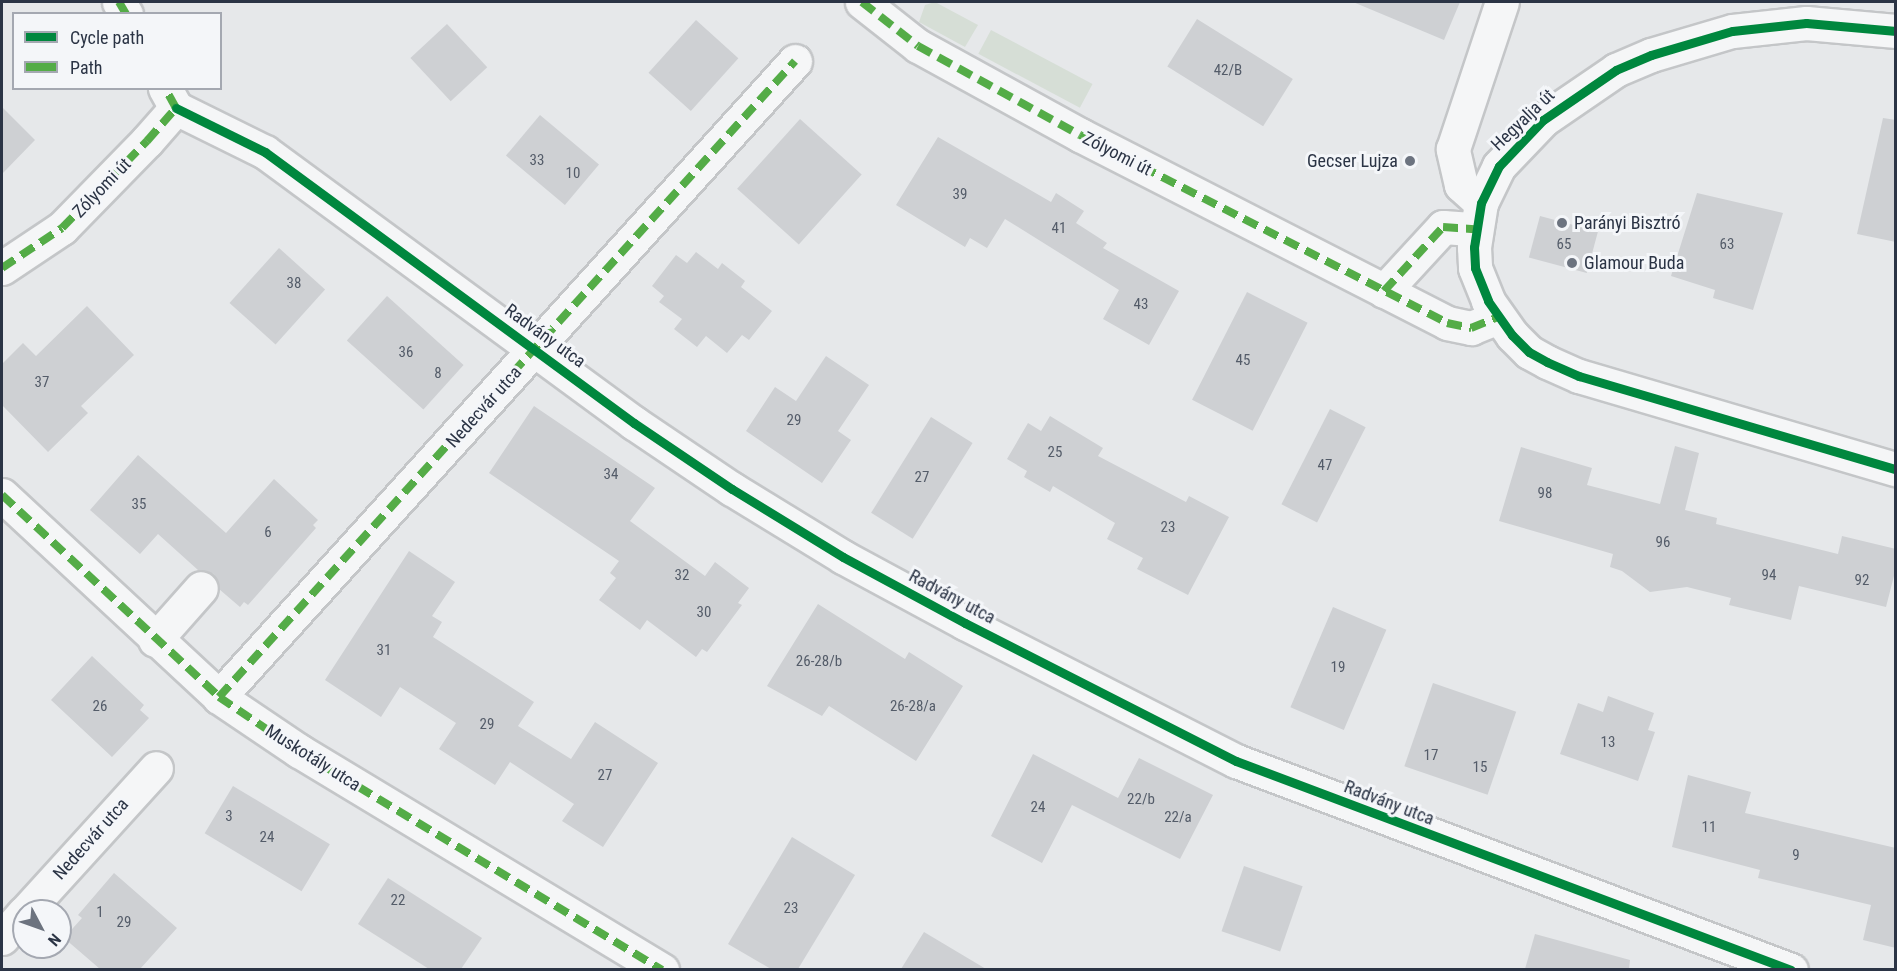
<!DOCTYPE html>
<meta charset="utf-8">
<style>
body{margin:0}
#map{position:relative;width:1897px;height:971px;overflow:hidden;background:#e6e8ea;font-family:"Roboto Condensed",sans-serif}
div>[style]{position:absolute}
.green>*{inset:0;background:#d6ded6;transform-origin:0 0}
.building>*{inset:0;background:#ced0d3;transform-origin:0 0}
.roads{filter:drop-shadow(2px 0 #c4c6c8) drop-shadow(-2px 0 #c4c6c8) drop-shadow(0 2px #c4c6c8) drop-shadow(0 -2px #c4c6c8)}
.minor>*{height:33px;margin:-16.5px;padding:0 16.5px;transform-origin:16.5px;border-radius:16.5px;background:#f5f6f7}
.quiet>*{height:8px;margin-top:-4px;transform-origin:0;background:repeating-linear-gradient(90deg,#54ac47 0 15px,transparent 0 23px)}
.cycleway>*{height:9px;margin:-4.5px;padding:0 4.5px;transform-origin:4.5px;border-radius:4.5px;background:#00873e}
.dots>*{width:16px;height:16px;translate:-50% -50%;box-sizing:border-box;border:3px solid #f4f6f9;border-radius:50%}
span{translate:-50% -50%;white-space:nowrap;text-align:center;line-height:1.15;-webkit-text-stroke:6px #f4f6f9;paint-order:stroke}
.number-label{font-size:15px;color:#545c69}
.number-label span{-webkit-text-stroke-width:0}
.street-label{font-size:18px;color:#2b3445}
.poi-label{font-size:18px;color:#2b3445}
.right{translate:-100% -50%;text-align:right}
.left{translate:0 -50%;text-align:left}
.frame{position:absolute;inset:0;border:3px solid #2b3445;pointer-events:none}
.legend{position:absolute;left:12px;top:12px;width:210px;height:78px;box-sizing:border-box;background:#f4f6f9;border:2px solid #a4a8b1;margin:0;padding:8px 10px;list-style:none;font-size:18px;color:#2b3445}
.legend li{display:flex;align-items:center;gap:12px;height:30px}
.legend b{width:30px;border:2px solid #a4a8b1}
.north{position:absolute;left:12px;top:899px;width:60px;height:60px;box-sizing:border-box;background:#f4f6f9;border:2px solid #a4a8b1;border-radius:50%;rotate:131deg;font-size:16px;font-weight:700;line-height:24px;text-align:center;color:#2b3445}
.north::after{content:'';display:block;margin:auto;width:21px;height:27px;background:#6c737f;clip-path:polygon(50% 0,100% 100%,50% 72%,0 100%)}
</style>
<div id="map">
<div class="green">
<div style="clip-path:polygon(935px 2px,978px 25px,965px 47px,919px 22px,925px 5px)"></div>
<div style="left:991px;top:30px;width:115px;height:27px;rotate:28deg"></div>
</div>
<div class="building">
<div style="clip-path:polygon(1353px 2px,1460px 2px,1444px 40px)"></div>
<div style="left:1197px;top:19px;width:113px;height:56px;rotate:32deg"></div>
<div style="left:696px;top:20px;width:57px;height:71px;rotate:42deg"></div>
<div style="left:447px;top:24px;width:59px;height:50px;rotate:47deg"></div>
<div style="clip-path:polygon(2px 107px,35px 140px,2px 174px)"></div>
<div style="left:540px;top:115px;width:77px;height:53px;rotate:40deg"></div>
<div style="clip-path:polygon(1883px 118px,1896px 120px,1896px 242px,1857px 234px)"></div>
<div style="left:800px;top:119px;width:83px;height:94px;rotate:42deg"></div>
<div style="clip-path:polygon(938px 137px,1051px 202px,1056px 193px,1084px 211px,1076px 223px,1107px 243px,1103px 248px,1179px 291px,1149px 345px,1103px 319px,1119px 290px,1005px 219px,987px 248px,970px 238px,965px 247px,896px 205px)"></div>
<div style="clip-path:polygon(1697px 193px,1783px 213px,1753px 310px,1713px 298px,1715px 290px,1671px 276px)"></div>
<div style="left:1540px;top:216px;width:60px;height:43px;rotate:15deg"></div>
<div style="left:279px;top:248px;width:62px;height:74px;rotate:42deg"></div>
<div style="clip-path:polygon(696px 252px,718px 269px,722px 263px,745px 281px,741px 287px,772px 311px,749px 340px,742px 335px,727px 353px,706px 336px,697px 347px,674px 329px,682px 319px,659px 302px,664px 296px,652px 286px,676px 255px,687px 263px)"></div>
<div style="left:1247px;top:292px;width:68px;height:121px;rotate:27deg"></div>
<div style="left:387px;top:296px;width:103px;height:60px;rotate:42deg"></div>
<div style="clip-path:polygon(87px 306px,134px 355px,81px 406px,88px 413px,48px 452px,2px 405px,2px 364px,23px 343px,36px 356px)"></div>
<div style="clip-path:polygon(826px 356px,869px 385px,838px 431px,851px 440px,822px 483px,746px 431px,775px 387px,796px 401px)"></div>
<div style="clip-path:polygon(534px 406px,655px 488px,630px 521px,705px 576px,715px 562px,749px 588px,738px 603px,742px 605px,707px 652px,702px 649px,696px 657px,647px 620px,640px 630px,599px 600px,616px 578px,610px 573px,619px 561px,489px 473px)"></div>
<div style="left:1330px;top:409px;width:40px;height:107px;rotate:27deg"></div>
<div style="clip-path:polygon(1050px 416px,1103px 448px,1098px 456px,1186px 502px,1189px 496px,1229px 517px,1188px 595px,1137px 569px,1143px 558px,1107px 539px,1115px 523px,1053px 486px,1050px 492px,1024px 477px,1027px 471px,1007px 459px,1028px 423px,1041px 431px)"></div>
<div style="left:931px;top:417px;width:49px;height:113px;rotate:32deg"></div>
<div style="clip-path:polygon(1675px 446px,1699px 453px,1685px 510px,1717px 518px,1716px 524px,1838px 554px,1842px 536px,1896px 549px,1896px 568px,1886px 607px,1799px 586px,1791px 620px,1729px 605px,1731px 598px,1687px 587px,1650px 592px,1622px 571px,1610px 567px,1613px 554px,1499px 521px,1521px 447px,1592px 468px,1587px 485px,1660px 504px)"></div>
<div style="clip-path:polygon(138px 455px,226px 533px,274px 479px,318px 520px,313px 525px,316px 528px,248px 605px,244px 602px,240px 607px,219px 589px,214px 574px,198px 570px,158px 534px,140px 554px,90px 510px)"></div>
<div style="clip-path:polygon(409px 551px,455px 582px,432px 616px,442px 622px,433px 637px,534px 702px,518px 726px,571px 759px,595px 722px,658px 763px,603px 847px,562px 821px,574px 804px,510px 762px,495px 785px,439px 749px,456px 723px,400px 687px,381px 717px,325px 680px)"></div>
<div style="clip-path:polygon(818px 604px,905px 659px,909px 652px,963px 686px,916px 761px,829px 706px,822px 716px,767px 686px)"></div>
<div style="left:1333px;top:607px;width:58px;height:109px;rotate:23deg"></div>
<div style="clip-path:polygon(92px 656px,144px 705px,140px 710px,149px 718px,112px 757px,51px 700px)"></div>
<div style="left:1433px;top:683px;width:88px;height:88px;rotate:19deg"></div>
<div style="clip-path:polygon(1608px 696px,1654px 713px,1648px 730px,1655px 732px,1638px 781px,1560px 754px,1578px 703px,1603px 712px)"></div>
<div style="clip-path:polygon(1033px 754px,1118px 798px,1139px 758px,1213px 795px,1180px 859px,1072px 805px,1042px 863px,991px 836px)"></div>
<div style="clip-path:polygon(1688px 775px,1751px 792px,1745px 813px,1896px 848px,1896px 948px,1863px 940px,1871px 905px,1758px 878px,1760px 870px,1672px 847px)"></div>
<div style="left:233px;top:786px;width:113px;height:55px;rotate:31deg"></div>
<div style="clip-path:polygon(792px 837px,855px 875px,798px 969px,771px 969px,728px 944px)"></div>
<div style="left:1244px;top:866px;width:62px;height:69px;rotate:19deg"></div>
<div style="clip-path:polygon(114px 873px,177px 928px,140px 969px,100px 969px,64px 938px,82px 918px,78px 915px)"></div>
<div style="clip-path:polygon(388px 878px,482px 938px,461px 969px,429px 969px,358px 924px)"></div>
<div style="clip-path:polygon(924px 932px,986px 969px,901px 969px)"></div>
<div style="clip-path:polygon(1535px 934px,1630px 960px,1629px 969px,1525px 969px)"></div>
</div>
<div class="roads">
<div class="minor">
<div style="left:119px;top:2px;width:14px;rotate:60deg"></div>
<div style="left:862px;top:2px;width:71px;rotate:38.2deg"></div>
<div style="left:918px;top:46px;width:185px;rotate:28.8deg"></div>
<div style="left:1080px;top:135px;width:412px;rotate:27.1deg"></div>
<div style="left:1447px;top:323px;width:25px;rotate:12deg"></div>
<div style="left:1471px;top:328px;width:29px;rotate:-22deg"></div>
<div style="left:1896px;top:31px;width:90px;rotate:-174.9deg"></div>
<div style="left:1806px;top:23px;width:74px;rotate:173.8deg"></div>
<div style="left:1732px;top:31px;width:84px;rotate:163.5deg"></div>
<div style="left:1651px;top:55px;width:38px;rotate:157deg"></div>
<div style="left:1616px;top:70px;width:88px;rotate:145.6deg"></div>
<div style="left:1543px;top:120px;width:64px;rotate:133.7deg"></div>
<div style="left:1499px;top:166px;width:41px;rotate:115.9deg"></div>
<div style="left:1481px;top:203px;width:45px;rotate:99deg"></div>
<div style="left:1474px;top:247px;width:21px;rotate:87deg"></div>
<div style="left:1475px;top:268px;width:35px;rotate:68deg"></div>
<div style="left:1488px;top:301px;width:42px;rotate:54.8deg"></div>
<div style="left:1512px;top:335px;width:24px;rotate:45deg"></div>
<div style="left:1529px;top:352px;width:21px;rotate:29deg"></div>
<div style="left:1547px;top:362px;width:35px;rotate:24deg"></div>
<div style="left:1579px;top:376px;width:330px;rotate:16.4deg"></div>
<div style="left:176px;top:108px;width:99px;rotate:26.3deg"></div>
<div style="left:265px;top:152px;width:458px;rotate:36.3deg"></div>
<div style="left:634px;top:423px;width:118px;rotate:34deg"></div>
<div style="left:732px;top:489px;width:130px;rotate:31.5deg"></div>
<div style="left:843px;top:557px;width:139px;rotate:28.4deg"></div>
<div style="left:965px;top:623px;width:304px;rotate:27deg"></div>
<div style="left:1236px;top:761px;width:593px;rotate:20.64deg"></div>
<div style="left:1481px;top:203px;width:27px;rotate:-138deg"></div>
<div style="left:1461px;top:185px;width:37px;rotate:-103deg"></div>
<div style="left:1453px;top:149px;width:155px;rotate:-71.6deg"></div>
<div style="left:2px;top:268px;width:72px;rotate:-33.7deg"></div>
<div style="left:62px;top:228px;width:122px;rotate:-45.7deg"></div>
<div style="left:147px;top:141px;width:44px;rotate:-48.7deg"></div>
<div style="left:176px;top:108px;width:23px;rotate:-119deg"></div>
<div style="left:1384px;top:291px;width:87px;rotate:-47.3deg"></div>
<div style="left:1443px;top:227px;width:32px;rotate:4deg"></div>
<div style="left:2px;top:495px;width:296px;rotate:42.9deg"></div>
<div style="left:219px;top:697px;width:97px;rotate:34deg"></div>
<div style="left:299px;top:751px;width:424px;rotate:31.1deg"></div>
<div style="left:155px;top:640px;width:69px;rotate:-48.5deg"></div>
<div style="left:219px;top:697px;width:858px;rotate:-47.83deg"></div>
<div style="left:26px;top:911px;width:193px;rotate:-47.7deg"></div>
<div style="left:2px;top:938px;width:33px;rotate:-49deg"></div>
</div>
</div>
<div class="quiet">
<div style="left:119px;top:2px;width:14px;rotate:60deg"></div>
<div style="left:862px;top:2px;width:71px;rotate:38.2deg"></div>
<div style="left:918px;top:46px;width:185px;rotate:28.8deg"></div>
<div style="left:1080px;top:135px;width:412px;rotate:27.1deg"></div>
<div style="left:1447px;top:323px;width:25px;rotate:12deg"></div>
<div style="left:1471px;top:328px;width:29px;rotate:-22deg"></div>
<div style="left:2px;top:268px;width:72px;rotate:-33.7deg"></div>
<div style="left:62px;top:228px;width:122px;rotate:-45.7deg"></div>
<div style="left:147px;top:141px;width:44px;rotate:-48.7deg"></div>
<div style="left:176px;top:108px;width:23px;rotate:-119deg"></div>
<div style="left:1384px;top:291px;width:87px;rotate:-47.3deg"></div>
<div style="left:1443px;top:227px;width:32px;rotate:4deg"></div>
<div style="left:2px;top:495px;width:296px;rotate:42.9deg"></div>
<div style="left:219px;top:697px;width:97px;rotate:34deg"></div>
<div style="left:299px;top:751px;width:424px;rotate:31.1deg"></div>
<div style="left:219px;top:697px;width:858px;rotate:-47.83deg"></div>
</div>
<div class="cycleway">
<div style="left:1896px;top:31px;width:90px;rotate:-174.9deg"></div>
<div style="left:1806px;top:23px;width:74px;rotate:173.8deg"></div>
<div style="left:1732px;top:31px;width:84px;rotate:163.5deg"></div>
<div style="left:1651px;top:55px;width:38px;rotate:157deg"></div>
<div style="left:1616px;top:70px;width:88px;rotate:145.6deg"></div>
<div style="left:1543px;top:120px;width:64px;rotate:133.7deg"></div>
<div style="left:1499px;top:166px;width:41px;rotate:115.9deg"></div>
<div style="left:1481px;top:203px;width:45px;rotate:99deg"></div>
<div style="left:1474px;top:247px;width:21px;rotate:87deg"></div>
<div style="left:1475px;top:268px;width:35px;rotate:68deg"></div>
<div style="left:1488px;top:301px;width:42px;rotate:54.8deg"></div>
<div style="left:1512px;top:335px;width:24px;rotate:45deg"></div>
<div style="left:1529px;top:352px;width:21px;rotate:29deg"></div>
<div style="left:1547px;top:362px;width:35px;rotate:24deg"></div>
<div style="left:1579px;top:376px;width:330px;rotate:16.4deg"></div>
<div style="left:176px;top:108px;width:99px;rotate:26.3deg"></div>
<div style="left:265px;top:152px;width:458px;rotate:36.3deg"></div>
<div style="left:634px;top:423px;width:118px;rotate:34deg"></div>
<div style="left:732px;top:489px;width:130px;rotate:31.5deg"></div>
<div style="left:843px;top:557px;width:139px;rotate:28.4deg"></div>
<div style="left:965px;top:623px;width:304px;rotate:27deg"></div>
<div style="left:1236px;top:761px;width:593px;rotate:20.64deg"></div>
</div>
<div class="dots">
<div style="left:1410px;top:161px;background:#6c737f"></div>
<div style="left:1562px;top:223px;background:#6c737f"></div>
<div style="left:1572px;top:263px;background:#6c737f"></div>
</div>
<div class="number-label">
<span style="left:1228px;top:71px">42/B</span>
<span style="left:537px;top:161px">33</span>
<span style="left:573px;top:174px">10</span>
<span style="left:960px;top:195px">39</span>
<span style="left:1059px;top:229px">41</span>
<span style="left:1564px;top:245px">65</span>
<span style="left:1727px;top:245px">63</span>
<span style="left:294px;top:284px">38</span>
<span style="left:1141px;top:305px">43</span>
<span style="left:406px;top:353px">36</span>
<span style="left:1243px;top:361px">45</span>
<span style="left:438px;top:374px">8</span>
<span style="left:42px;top:383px">37</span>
<span style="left:794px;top:421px">29</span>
<span style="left:1055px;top:453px">25</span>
<span style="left:1325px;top:466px">47</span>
<span style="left:611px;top:475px">34</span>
<span style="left:922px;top:478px">27</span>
<span style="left:1545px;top:494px">98</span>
<span style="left:139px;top:505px">35</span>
<span style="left:1168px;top:528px">23</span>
<span style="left:268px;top:533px">6</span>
<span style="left:1663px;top:543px">96</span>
<span style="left:682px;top:576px">32</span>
<span style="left:1769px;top:576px">94</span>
<span style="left:1862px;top:581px">92</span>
<span style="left:704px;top:613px">30</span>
<span style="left:384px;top:651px">31</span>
<span style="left:819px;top:662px">26-28/b</span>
<span style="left:1338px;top:668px">19</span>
<span style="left:100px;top:707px">26</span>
<span style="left:913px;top:707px">26-28/a</span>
<span style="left:487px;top:725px">29</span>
<span style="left:1608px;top:743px">13</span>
<span style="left:1431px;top:756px">17</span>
<span style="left:1480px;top:768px">15</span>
<span style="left:605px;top:776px">27</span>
<span style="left:1141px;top:800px">22/b</span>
<span style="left:1038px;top:808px">24</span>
<span style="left:229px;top:817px">3</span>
<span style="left:1178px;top:818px">22/a</span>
<span style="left:1709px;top:828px">11</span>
<span style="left:267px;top:838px">24</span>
<span style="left:1796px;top:856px">9</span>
<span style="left:398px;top:901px">22</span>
<span style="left:791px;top:909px">23</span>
<span style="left:100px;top:913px">1</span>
<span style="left:124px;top:923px">29</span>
</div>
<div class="street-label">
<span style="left:1523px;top:120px;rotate:-44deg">Hegyalja út</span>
<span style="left:1117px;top:154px;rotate:27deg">Zólyomi út</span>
<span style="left:102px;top:188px;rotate:-46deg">Zólyomi út</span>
<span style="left:545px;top:336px;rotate:36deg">Radvány utca</span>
<span style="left:484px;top:407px;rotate:-48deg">Nedecvár utca</span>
<span style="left:952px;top:597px;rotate:28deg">Radvány utca</span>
<span style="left:313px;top:758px;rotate:32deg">Muskotály utca</span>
<span style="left:1389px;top:803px;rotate:21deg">Radvány utca</span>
<span style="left:91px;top:839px;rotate:-48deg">Nedecvár utca</span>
</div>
<div class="poi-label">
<span class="right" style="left:1398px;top:161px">Gecser Lujza</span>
<span class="left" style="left:1574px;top:223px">Parányi Bisztró</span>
<span class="left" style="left:1584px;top:263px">Glamour Buda</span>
</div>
<div class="frame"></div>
<ul class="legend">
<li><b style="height:8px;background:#00873e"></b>Cycle path</li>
<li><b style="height:8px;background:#54ac47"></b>Path</li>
</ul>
<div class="north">N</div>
</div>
